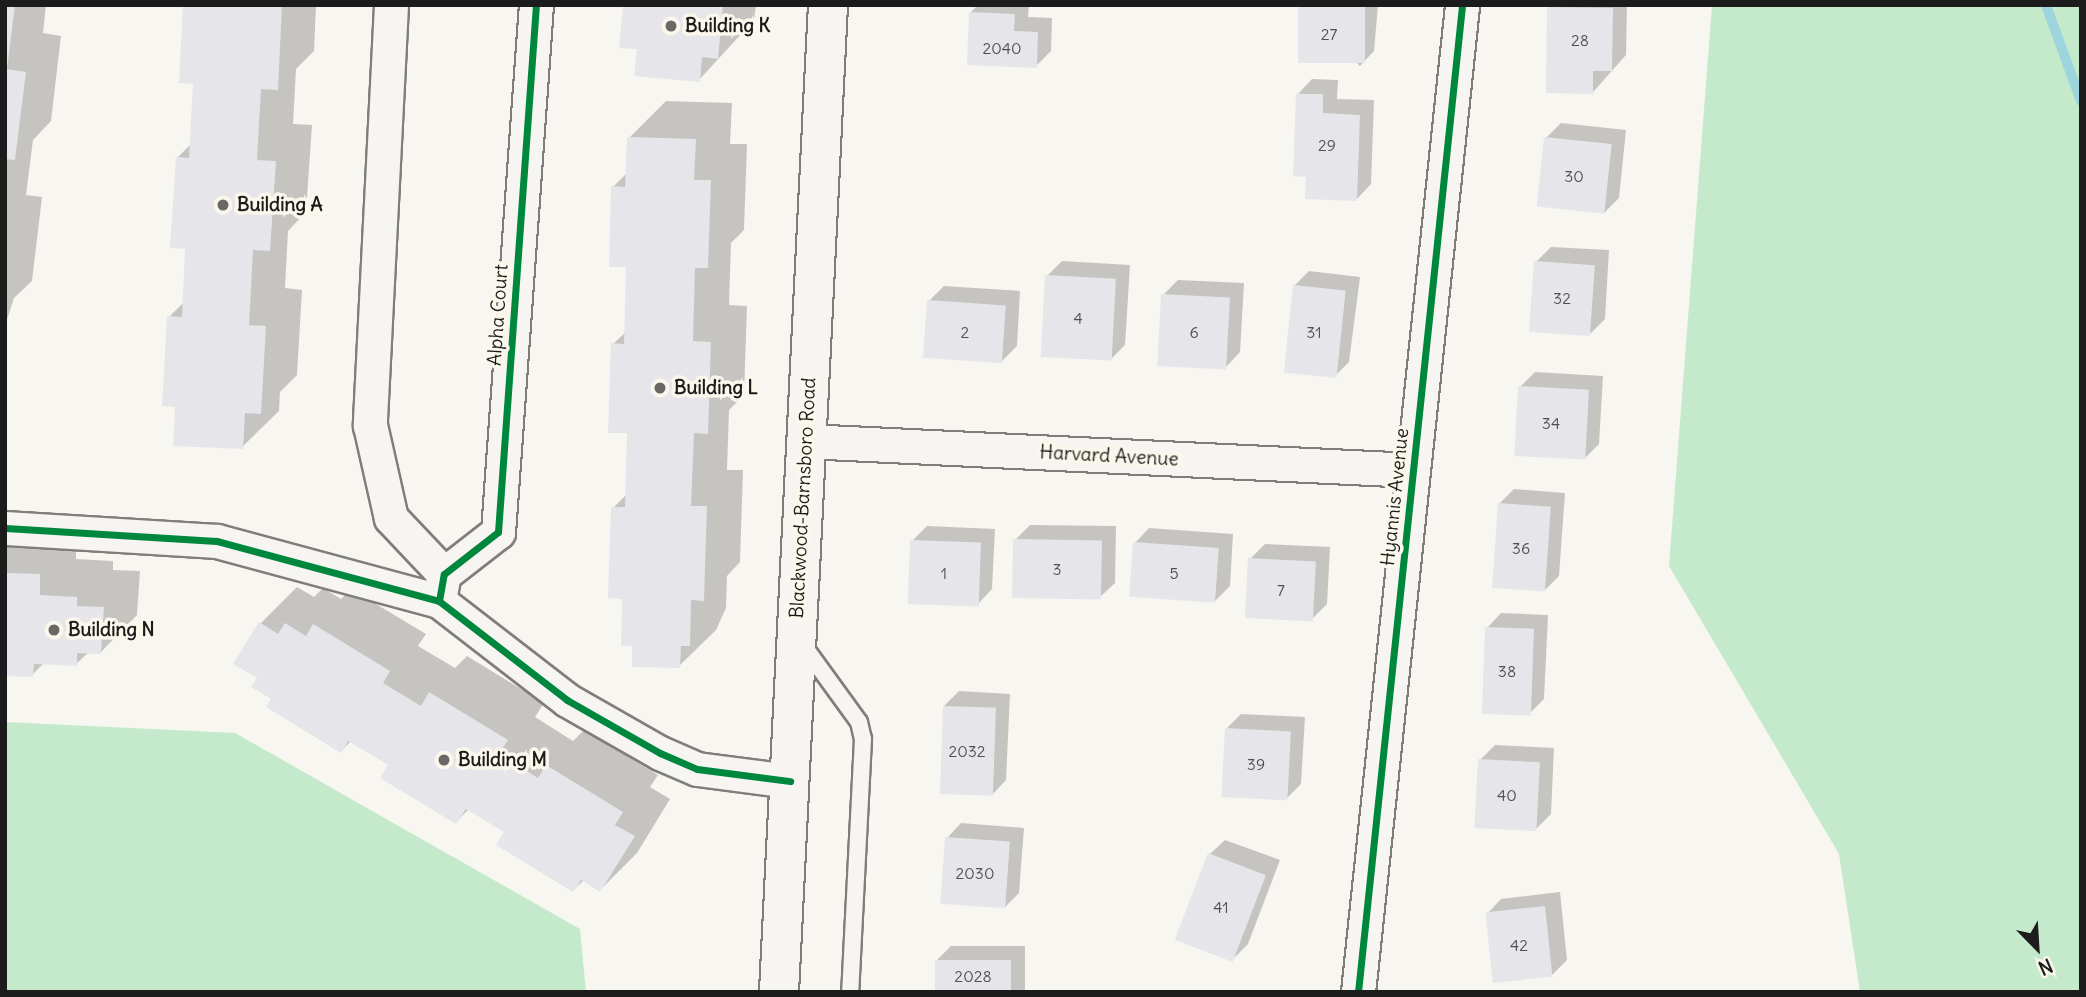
<!DOCTYPE html>
<style>
body{margin:0}
#map{position:relative;width:2086px;height:997px;overflow:hidden;background:#f8f6f0;font-family:Delius,sans-serif}
div>[style]{position:absolute}
.green>*{inset:0;background:#c5eacb}
.shadow>*{inset:0;background:#0003}
.stream>*{height:10px;margin:-5px;padding:0 5px;transform-origin:5px;border-radius:5px;background:#9ed5dd}
.building>*{inset:0;background:#e6e5ea;transform-origin:0 0}
.roads{filter:drop-shadow(2px 0 #7f7e7b) drop-shadow(-2px 0 #7f7e7b) drop-shadow(0 2px #7f7e7b) drop-shadow(0 -2px #7f7e7b)}
.service>*{height:16px;margin:-8px;padding:0 8px;transform-origin:8px;border-radius:8px;background:#f6f5f1}
.minor>*{height:33px;margin:-16.5px;padding:0 16.5px;transform-origin:16.5px;border-radius:16.5px;background:#f6f5f1}
.secondary>*{height:38px;margin:-19px;padding:0 19px;transform-origin:19px;border-radius:19px;background:#f6f5f1}
.cycleway>*{height:7px;margin:-3.5px;padding:0 3.5px;transform-origin:3.5px;border-radius:3.5px;background:#00873e}
.dots>*{width:19px;height:19px;translate:-50% -50%;box-sizing:border-box;border:4px solid #fbf7ec;border-radius:50%}
span{translate:-50% -50%;white-space:nowrap;text-align:center;line-height:1.15;-webkit-text-stroke:7px #fbf7ec;paint-order:stroke}
.number-label{font-size:16px;color:#504f50}
.number-label span{-webkit-text-stroke-width:0}
.poi-label{font-size:19px;color:#1c1c1c;font-weight:700}
.left{translate:0 -50%;text-align:left}
.street-label{font-size:19px;color:#1c1c1c}
.frame{position:absolute;inset:0;border:7px solid #1c1c1c;pointer-events:none}
.north{position:absolute;left:2002px;top:913px;width:70px;height:70px;-webkit-text-stroke:5px #fbf7ec;paint-order:stroke;rotate:156deg;font-size:19px;font-weight:700;line-height:28px;text-align:center;color:#1c1c1c}
.north::after{content:'';display:block;margin:auto;width:24px;height:32px;background:#1c1c1c;clip-path:polygon(50% 0,100% 100%,50% 72%,0 100%)}
</style>
<div id="map">
<div class="green">
<div style="clip-path:polygon(1712px 5px,2081px 5px,2081px 992px,1860px 992px,1839px 854px,1669px 566px)"></div>
<div style="clip-path:polygon(5px 722px,235px 733px,580px 929px,586px 992px,5px 992px)"></div>
</div>
<div class="shadow">
<div style="clip-path:polygon(5px 5px,46px 5px,43px 33px,61px 36px,51px 121px,33px 140px,26px 195px,42px 197px,32px 281px,14px 298px,5px 326px)"></div>
<div style="clip-path:polygon(185px 5px,316px 5px,314px 51px,296px 69px,293px 124px,312px 125px,306px 212px,288px 231px,285px 288px,302px 290px,297px 375px,280px 392px,279px 411px,242px 447px,176px 405px,169px 317px,184px 302px,187px 247px,177px 158px,192px 143px,195px 82px)"></div>
<div style="clip-path:polygon(625px 5px,756px 5px,754px 20px,699px 80px)"></div>
<div style="clip-path:polygon(978px 5px,1029px 5px,1028px 17px,1052px 18px,1051px 51px,1036px 66px,970px 13px)"></div>
<div style="clip-path:polygon(1300px 5px,1378px 5px,1374px 51px,1360px 66px)"></div>
<div style="clip-path:polygon(1552px 5px,1627px 5px,1626px 55px,1593px 92px)"></div>
<div style="clip-path:polygon(1312px 79px,1338px 80px,1337px 99px,1374px 100px,1371px 184px,1357px 199px,1308px 175px,1298px 94px)"></div>
<div style="clip-path:polygon(666px 101px,732px 103px,730px 144px,747px 144px,744px 230px,731px 243px,729px 305px,747px 306px,744px 395px,729px 410px,727px 470px,743px 470px,740px 562px,727px 576px,726px 608px,716px 630px,679px 666px,624px 597px,613px 508px,627px 494px,629px 431px,613px 344px,626px 332px,628px 266px,613px 187px,628px 172px,629px 138px)"></div>
<div style="clip-path:polygon(1561px 123px,1626px 130px,1619px 198px,1604px 213px,1546px 138px)"></div>
<div style="clip-path:polygon(1551px 247px,1609px 250px,1605px 319px,1590px 334px,1536px 262px)"></div>
<div style="clip-path:polygon(1062px 261px,1130px 265px,1125px 345px,1110px 360px,1047px 276px)"></div>
<div style="clip-path:polygon(1309px 271px,1360px 277px,1349px 362px,1334px 377px,1294px 286px)"></div>
<div style="clip-path:polygon(1178px 280px,1244px 283px,1240px 352px,1226px 367px,1163px 295px)"></div>
<div style="clip-path:polygon(944px 286px,1020px 291px,1017px 346px,1002px 361px,929px 301px)"></div>
<div style="clip-path:polygon(1535px 372px,1603px 376px,1599px 444px,1584px 459px,1520px 387px)"></div>
<div style="clip-path:polygon(1514px 489px,1565px 493px,1559px 576px,1544px 591px,1499px 504px)"></div>
<div style="clip-path:polygon(1030px 525px,1116px 526px,1115px 583px,1100px 597px,1015px 540px)"></div>
<div style="clip-path:polygon(927px 526px,995px 529px,992px 589px,978px 604px,912px 541px)"></div>
<div style="clip-path:polygon(1149px 528px,1233px 534px,1230px 586px,1215px 601px,1135px 543px)"></div>
<div style="clip-path:polygon(5px 535px,76px 538px,76px 559px,113px 561px,113px 570px,140px 571px,137px 615px,101px 652px,89px 652px,76px 664px,44px 663px,32px 675px,5px 674px)"></div>
<div style="clip-path:polygon(1265px 544px,1330px 547px,1327px 604px,1312px 619px,1250px 559px)"></div>
<div style="clip-path:polygon(297px 587px,314px 597px,323px 588px,341px 599px,351px 589px,426px 634px,418px 646px,455px 668px,467px 656px,544px 703px,535px 717px,573px 741px,584px 730px,658px 775px,650px 787px,670px 799px,637px 853px,600px 890px,584px 880px,573px 890px,506px 832px,469px 809px,456px 822px,390px 765px,351px 741px,341px 751px,274px 699px,259px 678px,260px 624px)"></div>
<div style="clip-path:polygon(1501px 613px,1548px 615px,1544px 699px,1529px 714px,1487px 628px)"></div>
<div style="clip-path:polygon(959px 691px,1010px 694px,1006px 780px,992px 795px,944px 706px)"></div>
<div style="clip-path:polygon(1241px 714px,1305px 717px,1301px 784px,1286px 799px,1226px 729px)"></div>
<div style="clip-path:polygon(1495px 745px,1554px 748px,1551px 814px,1536px 829px,1480px 760px)"></div>
<div style="clip-path:polygon(961px 823px,1024px 828px,1019px 893px,1004px 908px,947px 838px)"></div>
<div style="clip-path:polygon(1225px 840px,1280px 860px,1248px 944px,1233px 959px,1210px 854px)"></div>
<div style="clip-path:polygon(1560px 892px,1567px 960px,1552px 975px,1487px 914px,1501px 899px)"></div>
<div style="clip-path:polygon(951px 946px,1025px 946px,1025px 992px,936px 992px,937px 960px)"></div>
</div>
<div class="stream">
<div style="left:2046px;top:5px;width:102px;rotate:70deg"></div>
</div>
<div class="building">
<div style="clip-path:polygon(5px 5px,15px 5px,7px 69px,26px 72px,15px 160px,5px 159px)"></div>
<div style="clip-path:polygon(183px 5px,282px 5px,278px 90px,261px 89px,257px 160px,276px 161px,270px 251px,253px 250px,249px 325px,266px 326px,261px 414px,245px 413px,243px 449px,173px 446px,175px 407px,162px 406px,167px 316px,182px 317px,185px 249px,170px 248px,176px 157px,189px 158px,193px 84px,179px 83px)"></div>
<div style="clip-path:polygon(623px 5px,723px 5px,718px 59px,702px 57px,700px 82px,634px 76px,637px 49px,619px 48px)"></div>
<div style="left:1298px;top:5px;width:67px;height:58px"></div>
<div style="clip-path:polygon(1547px 7px,1613px 8px,1612px 71px,1593px 71px,1593px 94px,1546px 93px)"></div>
<div style="clip-path:polygon(969px 12px,1015px 14px,1014px 31px,1038px 32px,1037px 68px,967px 65px)"></div>
<div style="clip-path:polygon(1296px 94px,1323px 94px,1323px 113px,1360px 115px,1357px 201px,1305px 199px,1306px 177px,1293px 176px)"></div>
<div style="clip-path:polygon(627px 137px,696px 139px,694px 180px,711px 180px,708px 268px,695px 268px,693px 341px,711px 342px,708px 434px,694px 433px,691px 506px,707px 506px,704px 601px,691px 600px,690px 646px,681px 646px,680px 668px,632px 667px,632px 646px,621px 646px,622px 599px,608px 598px,611px 507px,625px 507px,627px 433px,608px 433px,611px 343px,624px 344px,626px 267px,609px 267px,611px 186px,625px 187px)"></div>
<div style="left:1544px;top:137px;width:68px;height:70px;rotate:6deg"></div>
<div style="left:1534px;top:261px;width:61px;height:71px;rotate:4deg"></div>
<div style="left:1045px;top:275px;width:71px;height:82px;rotate:3deg"></div>
<div style="left:1293px;top:285px;width:53px;height:88px;rotate:6deg"></div>
<div style="left:1161px;top:294px;width:69px;height:72px;rotate:3deg"></div>
<div style="left:927px;top:300px;width:79px;height:58px;rotate:4deg"></div>
<div style="left:1518px;top:386px;width:71px;height:70px;rotate:3deg"></div>
<div style="left:1498px;top:503px;width:53px;height:85px;rotate:4deg"></div>
<div style="left:1013px;top:539px;width:89px;height:59px;rotate:1deg"></div>
<div style="left:910px;top:540px;width:71px;height:64px;rotate:2deg"></div>
<div style="left:1133px;top:542px;width:86px;height:55px;rotate:4deg"></div>
<div style="left:1248px;top:558px;width:68px;height:60px;rotate:3deg"></div>
<div style="clip-path:polygon(5px 573px,40px 574px,40px 595px,77px 597px,77px 606px,104px 607px,101px 654px,77px 653px,77px 666px,34px 664px,33px 677px,5px 676px)"></div>
<div style="clip-path:polygon(259px 622px,278px 634px,285px 623px,306px 636px,313px 624px,390px 671px,383px 683px,421px 706px,429px 692px,508px 740px,499px 754px,538px 778px,546px 765px,623px 812px,615px 825px,635px 836px,600px 892px,581px 880px,573px 892px,496px 845px,504px 832px,466px 809px,456px 824px,380px 778px,388px 765px,348px 741px,341px 753px,266px 707px,271px 699px,251px 687px,257px 678px,233px 664px)"></div>
<div style="left:1485px;top:627px;width:49px;height:87px;rotate:2deg"></div>
<div style="left:943px;top:706px;width:53px;height:88px;rotate:2deg"></div>
<div style="left:1225px;top:728px;width:66px;height:69px;rotate:3deg"></div>
<div style="left:1478px;top:759px;width:62px;height:69px;rotate:3deg"></div>
<div style="left:945px;top:837px;width:65px;height:67px;rotate:4deg"></div>
<div style="left:1208px;top:853px;width:62px;height:93px;rotate:21deg"></div>
<div style="left:1545px;top:906px;width:71px;height:60px;rotate:84deg"></div>
<div style="left:935px;top:960px;width:76px;height:32px"></div>
</div>
<div class="roads">
<div class="service">
<div style="left:803px;top:645px;width:95px;rotate:54deg"></div>
<div style="left:859px;top:722px;width:17px;rotate:77deg"></div>
<div style="left:863px;top:739px;width:253px;rotate:92.9deg"></div>
</div>
<div class="minor">
<div style="left:391px;top:5px;width:421px;rotate:92.9deg"></div>
<div style="left:370px;top:425px;width:95px;rotate:77.3deg"></div>
<div style="left:391px;top:518px;width:77px;rotate:46.6deg"></div>
<div style="left:805px;top:441px;width:609px;rotate:2.73deg"></div>
<div style="left:5px;top:528px;width:212px;rotate:3.5deg"></div>
<div style="left:217px;top:541px;width:230px;rotate:15.1deg"></div>
<div style="left:439px;top:601px;width:162px;rotate:37.7deg"></div>
<div style="left:567px;top:700px;width:107px;rotate:29.7deg"></div>
<div style="left:660px;top:753px;width:40px;rotate:23.4deg"></div>
<div style="left:697px;top:769px;width:94px;rotate:7.4deg"></div>
<div style="left:439px;top:601px;width:27px;rotate:-80deg"></div>
<div style="left:444px;top:574px;width:68px;rotate:-37.9deg"></div>
<div style="left:498px;top:532px;width:528px;rotate:-85.88deg"></div>
<div style="left:1358px;top:992px;width:992px;rotate:-83.98deg"></div>
</div>
<div class="secondary">
<div style="left:779px;top:992px;width:988px;rotate:-87.16deg"></div>
</div>
</div>
<div class="cycleway">
<div style="left:5px;top:528px;width:212px;rotate:3.5deg"></div>
<div style="left:217px;top:541px;width:230px;rotate:15.1deg"></div>
<div style="left:439px;top:601px;width:162px;rotate:37.7deg"></div>
<div style="left:567px;top:700px;width:107px;rotate:29.7deg"></div>
<div style="left:660px;top:753px;width:40px;rotate:23.4deg"></div>
<div style="left:697px;top:769px;width:94px;rotate:7.4deg"></div>
<div style="left:439px;top:601px;width:27px;rotate:-80deg"></div>
<div style="left:444px;top:574px;width:68px;rotate:-37.9deg"></div>
<div style="left:498px;top:532px;width:528px;rotate:-85.88deg"></div>
<div style="left:1358px;top:992px;width:992px;rotate:-83.98deg"></div>
</div>
<div class="dots">
<div style="left:671px;top:26px;background:#696866"></div>
<div style="left:223px;top:205px;background:#696866"></div>
<div style="left:660px;top:388px;background:#696866"></div>
<div style="left:54px;top:630px;background:#696866"></div>
<div style="left:444px;top:760px;background:#696866"></div>
</div>
<div class="number-label">
<span style="left:1329px;top:34px">27</span>
<span style="left:1580px;top:40px">28</span>
<span style="left:1002px;top:48px">2040</span>
<span style="left:1327px;top:145px">29</span>
<span style="left:1574px;top:176px">30</span>
<span style="left:1562px;top:298px">32</span>
<span style="left:1078px;top:318px">4</span>
<span style="left:965px;top:332px">2</span>
<span style="left:1194px;top:332px">6</span>
<span style="left:1314px;top:332px">31</span>
<span style="left:1551px;top:423px">34</span>
<span style="left:1521px;top:548px">36</span>
<span style="left:1057px;top:569px">3</span>
<span style="left:944px;top:573px">1</span>
<span style="left:1174px;top:573px">5</span>
<span style="left:1281px;top:590px">7</span>
<span style="left:1507px;top:671px">38</span>
<span style="left:967px;top:751px">2032</span>
<span style="left:1256px;top:764px">39</span>
<span style="left:1507px;top:795px">40</span>
<span style="left:975px;top:873px">2030</span>
<span style="left:1221px;top:907px">41</span>
<span style="left:1519px;top:945px">42</span>
<span style="left:973px;top:976px">2028</span>
</div>
<div class="poi-label">
<span class="left" style="left:685px;top:26px">Building K</span>
<span class="left" style="left:237px;top:205px">Building A</span>
<span class="left" style="left:674px;top:388px">Building L</span>
<span class="left" style="left:68px;top:630px">Building N</span>
<span class="left" style="left:458px;top:760px">Building M</span>
</div>
<div class="street-label">
<span style="left:498px;top:315px;rotate:-86deg">Alpha Court</span>
<span style="left:1109px;top:456px;rotate:3deg">Harvard Avenue</span>
<span style="left:1395px;top:497px;rotate:-84deg">Hyannis Avenue</span>
<span style="left:803px;top:498px;rotate:-87deg">Blackwood-Barnsboro Road</span>
</div>
<div class="frame"></div>
<div class="north">N</div>
</div>
